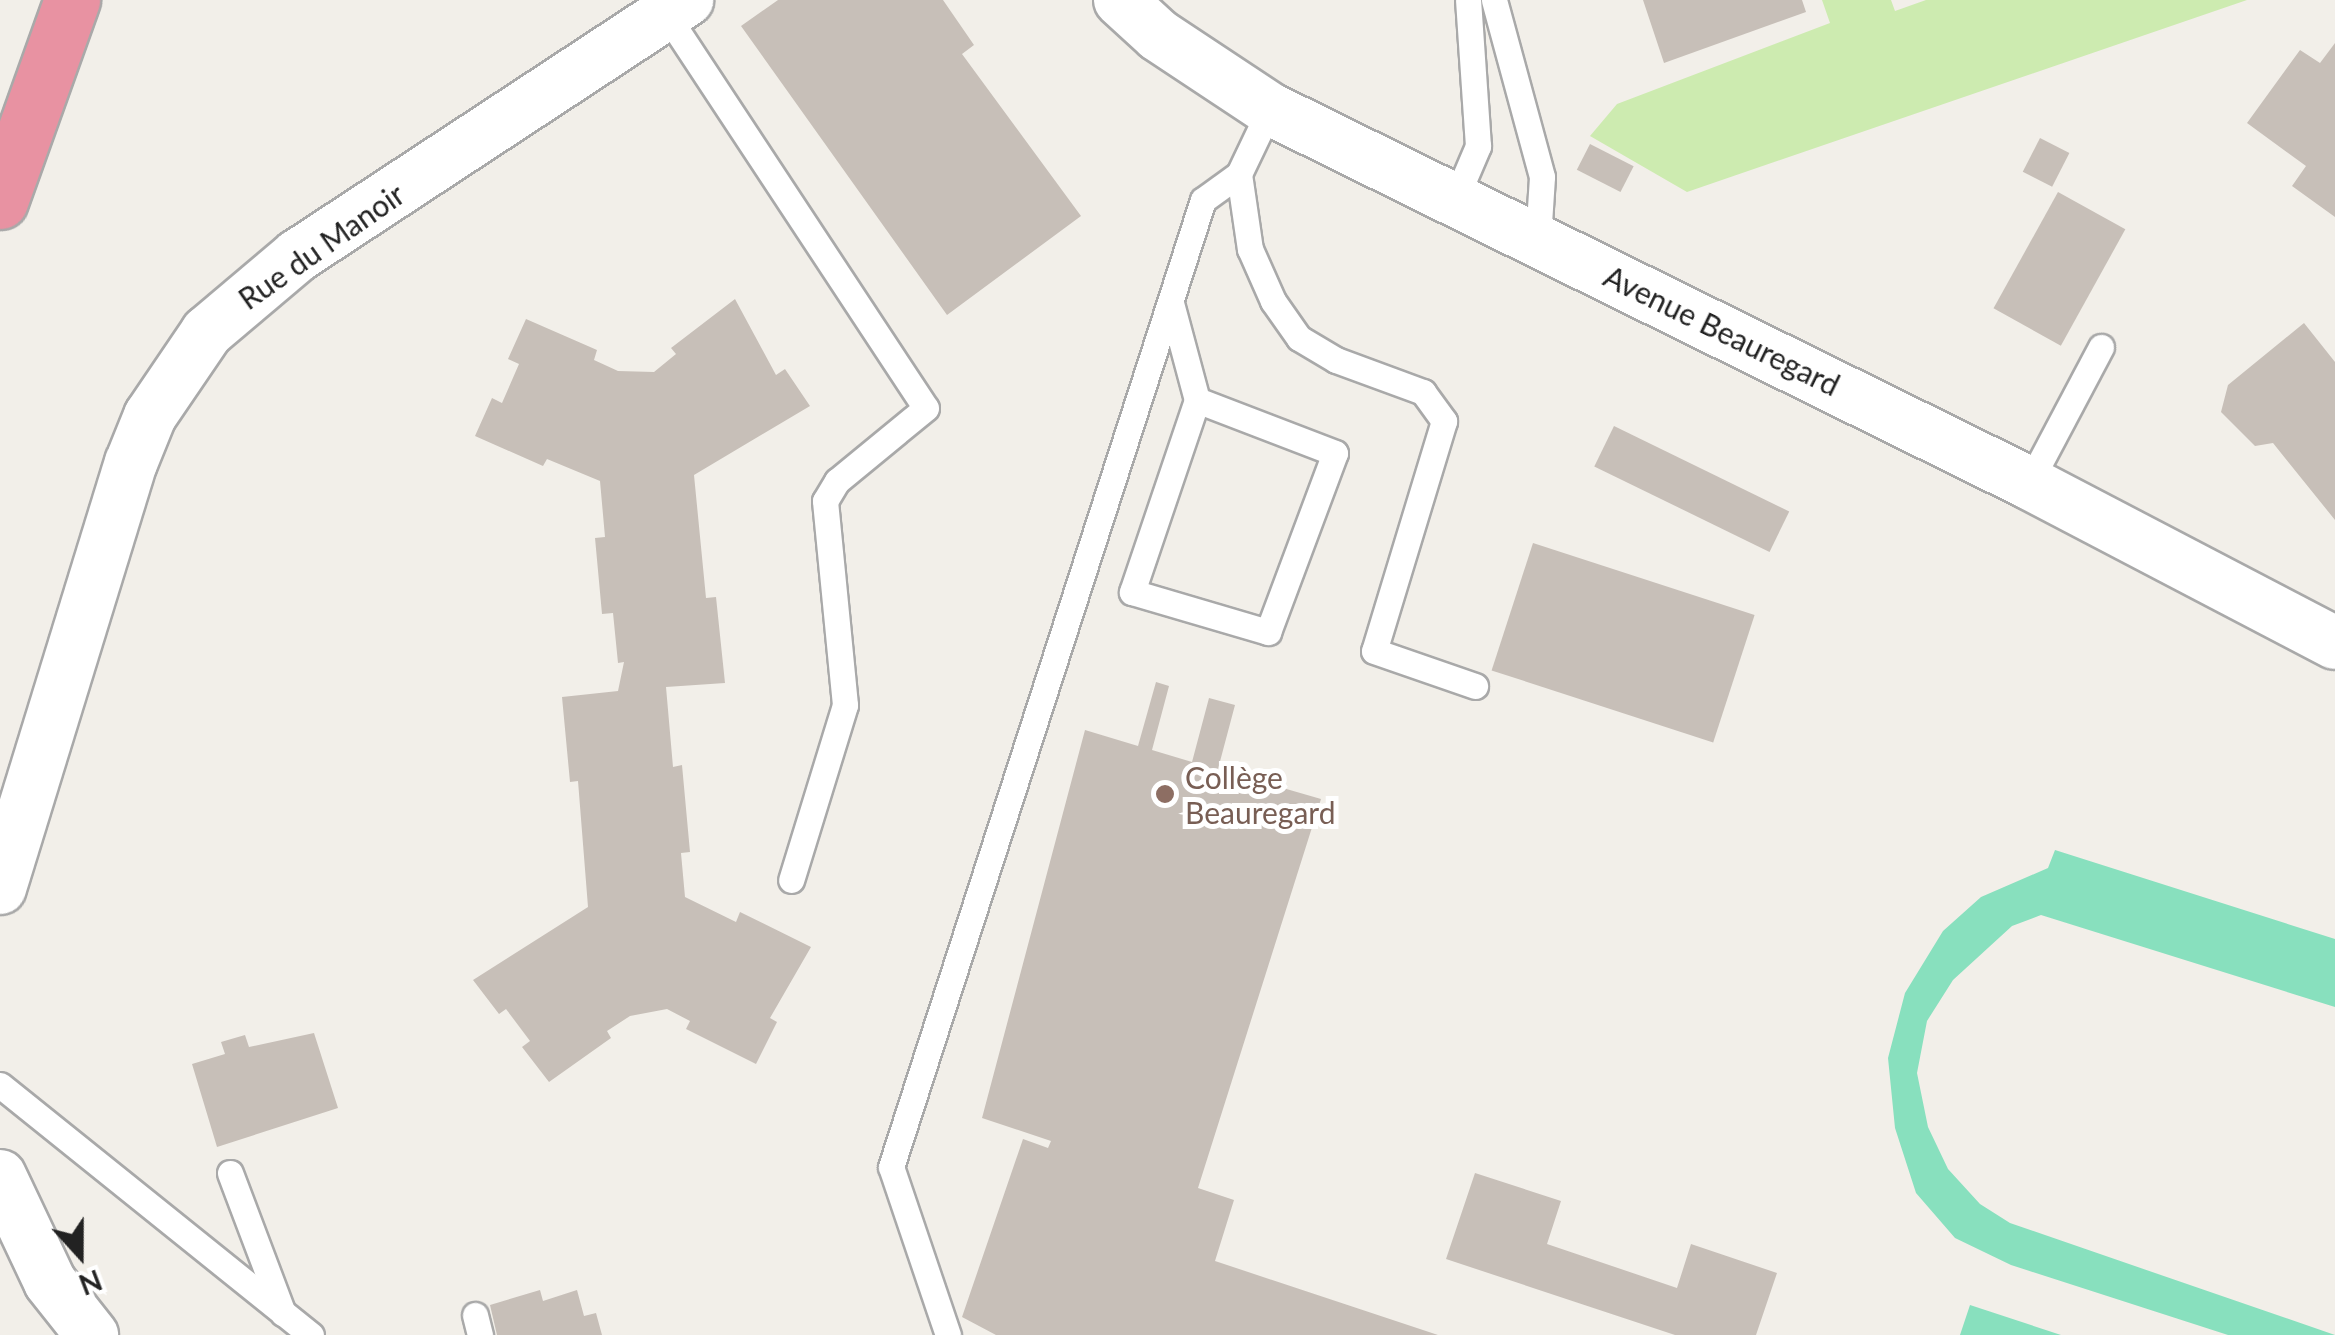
<!DOCTYPE html>
<meta charset="utf-8">
<style>
body{margin:0}
#map{position:relative;width:2335px;height:1335px;overflow:hidden;background:#f2efe9;font-family:Lato,sans-serif}
div>[style]{position:absolute}
.grass>*{inset:0;background:#cdebb0}
.pitch>*{inset:0;background:#88e0be}
.building>*{inset:0;background:#c7bfb8;transform-origin:0 0}
.roads{filter:drop-shadow(2px 0 #a9a9a9) drop-shadow(-2px 0 #a9a9a9) drop-shadow(0 2px #a9a9a9) drop-shadow(0 -2px #a9a9a9)}
.lane>*{height:25px;margin:-12.5px;padding:0 12.5px;transform-origin:12.5px;border-radius:12.5px;background:#fff}
.street>*{height:52px;margin:-26px;padding:0 26px;transform-origin:26px;border-radius:26px;background:#fff}
.highway>*{height:55px;margin:-27.5px;padding:0 27.5px;transform-origin:27.5px;border-radius:27.5px;background:#e892a2}
.dots>*{width:28px;height:28px;translate:-50% -50%;box-sizing:border-box;border:5px solid #fff;border-radius:50%}
span{translate:-50% -50%;white-space:nowrap;text-align:center;line-height:1.15;-webkit-text-stroke:10px #fff;paint-order:stroke}
.street-label{font-size:30px;color:#222}
.education-label{font-size:30px;color:#785e54}
.left{translate:0 -50%;text-align:left}
.north{position:absolute;left:30px;top:1205px;width:100px;height:100px;-webkit-text-stroke:8px #fff;paint-order:stroke;rotate:159deg;font-size:28px;font-weight:700;line-height:40px;text-align:center;color:#222}
.north::after{content:'';display:block;margin:auto;width:35px;height:45px;background:#222;clip-path:polygon(50% 0,100% 100%,50% 72%,0 100%)}
</style>
<div id="map">
<div class="grass">
<div style="clip-path:polygon(1822px 0,1891px 0,1895px 11px,1926px 0,2247px 0,1687px 192px,1590px 136px,1617px 104px,1830px 23px)"></div>
</div>
<div class="pitch">
<div style="clip-path:polygon(2055px 850px,2335px 939px,2335px 1007px,2041px 915px,2012px 926px,1953px 980px,1927px 1021px,1917px 1073px,1928px 1127px,1948px 1169px,1980px 1204px,2010px 1223px,2335px 1335px,2228px 1335px,2011px 1265px,1955px 1238px,1916px 1193px,1895px 1128px,1888px 1058px,1905px 993px,1943px 931px,1981px 897px,2048px 868px)"></div>
<div style="clip-path:polygon(1970px 1305px,2061px 1335px,1960px 1335px)"></div>
</div>
<div class="building">
<div style="clip-path:polygon(778px 0,943px 0,974px 45px,962px 54px,1081px 216px,947px 315px,741px 26px)"></div>
<div style="clip-path:polygon(1643px 0,1802px 0,1806px 12px,1664px 63px)"></div>
<div style="clip-path:polygon(2335px 43px,2335px 217px,2292px 186px,2306px 166px,2247px 123px,2300px 50px,2320px 63px)"></div>
<div style="left:2040px;top:138px;width:33px;height:38px;rotate:27deg"></div>
<div style="left:1590px;top:144px;width:49px;height:29px;rotate:27deg"></div>
<div style="left:2058px;top:192px;width:77px;height:133px;rotate:29deg"></div>
<div style="clip-path:polygon(735px 299px,776px 375px,785px 369px,810px 406px,694px 475px,706px 598px,716px 597px,725px 683px,666px 687px,673px 767px,682px 765px,690px 852px,681px 853px,685px 897px,736px 922px,740px 912px,811px 947px,770px 1018px,777px 1022px,756px 1064px,686px 1029px,690px 1021px,667px 1009px,630px 1016px,607px 1031px,611px 1038px,549px 1082px,522px 1047px,530px 1041px,506px 1009px,499px 1014px,473px 980px,588px 907px,578px 781px,570px 782px,562px 697px,618px 691px,624px 662px,618px 663px,613px 613px,602px 614px,595px 538px,605px 537px,600px 481px,547px 459px,543px 466px,475px 436px,492px 398px,502px 403px,519px 364px,508px 359px,526px 319px,597px 350px,594px 360px,618px 371px,654px 372px,676px 354px,671px 348px)"></div>
<div style="clip-path:polygon(2304px 323px,2335px 362px,2335px 520px,2273px 443px,2255px 446px,2221px 412px,2228px 385px)"></div>
<div style="left:1614px;top:426px;width:195px;height:45px;rotate:26deg"></div>
<div style="left:1533px;top:543px;width:233px;height:134px;rotate:18deg"></div>
<div style="clip-path:polygon(1156px 682px,1169px 686px,1152px 750px,1192px 762px,1209px 698px,1235px 705px,1218px 769px,1321px 799px,1198px 1188px,1234px 1200px,1215px 1261px,1438px 1335px,996px 1335px,962px 1317px,1023px 1139px,1048px 1148px,1051px 1141px,982px 1118px,1085px 730px,1138px 746px)"></div>
<div style="clip-path:polygon(314px 1033px,338px 1108px,217px 1147px,192px 1064px,225px 1054px,221px 1042px,245px 1035px,249px 1047px)"></div>
<div style="clip-path:polygon(1475px 1173px,1561px 1201px,1547px 1244px,1677px 1288px,1691px 1244px,1777px 1273px,1756px 1335px,1675px 1335px,1446px 1259px)"></div>
<div style="clip-path:polygon(540px 1290px,543px 1301px,577px 1290px,584px 1316px,596px 1313px,602px 1335px,497px 1335px,490px 1305px)"></div>
</div>
<div class="roads">
<div class="lane">
<div style="left:1494px;top:0;width:183px;rotate:74.8deg"></div>
<div style="left:1542px;top:177px;width:62px;rotate:93.7deg"></div>
<div style="left:668px;top:17px;width:468px;rotate:56.6deg"></div>
<div style="left:926px;top:408px;width:115px;rotate:140.6deg"></div>
<div style="left:837px;top:481px;width:23px;rotate:121deg"></div>
<div style="left:825px;top:501px;width:205px;rotate:84.4deg"></div>
<div style="left:845px;top:705px;width:183px;rotate:107.1deg"></div>
<div style="left:1270px;top:109px;width:72px;rotate:115.5deg"></div>
<div style="left:1239px;top:174px;width:76px;rotate:81.7deg"></div>
<div style="left:1250px;top:249px;width:57px;rotate:66.1deg"></div>
<div style="left:1273px;top:301px;width:45px;rotate:54.9deg"></div>
<div style="left:1299px;top:338px;width:43px;rotate:30.7deg"></div>
<div style="left:1336px;top:360px;width:93px;rotate:20.2deg"></div>
<div style="left:1423px;top:392px;width:36px;rotate:54deg"></div>
<div style="left:1444px;top:421px;width:240px;rotate:106.9deg"></div>
<div style="left:1374px;top:651px;width:107px;rotate:19.1deg"></div>
<div style="left:1455px;top:200px;width:59px;rotate:-66.9deg"></div>
<div style="left:1478px;top:146px;width:146px;rotate:-93.9deg"></div>
<div style="left:1171px;top:303px;width:100px;rotate:75deg"></div>
<div style="left:1197px;top:400px;width:203px;rotate:108.7deg"></div>
<div style="left:1132px;top:592px;width:142px;rotate:16.4deg"></div>
<div style="left:1268px;top:632px;width:191px;rotate:-69.5deg"></div>
<div style="left:1335px;top:453px;width:148px;rotate:-159deg"></div>
<div style="left:2029px;top:483px;width:154px;rotate:-62.1deg"></div>
<div style="left:0;top:1085px;width:399px;rotate:38.8deg"></div>
<div style="left:230px;top:1173px;width:150px;rotate:69.3deg"></div>
<div style="left:475px;top:1315px;width:21px;rotate:76deg"></div>
<div style="left:948px;top:1335px;width:177px;rotate:-108.7deg"></div>
<div style="left:891px;top:1167px;width:1016px;rotate:-72.12deg"></div>
<div style="left:1203px;top:200px;width:44px;rotate:-35.8deg"></div>
</div>
<div class="street">
<div style="left:1120px;top:0;width:52px;rotate:42.6deg"></div>
<div style="left:1158px;top:35px;width:134px;rotate:33.5deg"></div>
<div style="left:1270px;top:109px;width:846px;rotate:26.23deg"></div>
<div style="left:2029px;top:483px;width:345px;rotate:27.6deg"></div>
<div style="left:0;top:888px;width:445px;rotate:-72.9deg"></div>
<div style="left:131px;top:463px;width:51px;rotate:-68deg"></div>
<div style="left:150px;top:416px;width:102px;rotate:-55.8deg"></div>
<div style="left:207px;top:332px;width:118px;rotate:-40.2deg"></div>
<div style="left:297px;top:256px;width:467px;rotate:-33.3deg"></div>
<div style="left:0;top:1176px;width:117px;rotate:64.7deg"></div>
<div style="left:50px;top:1282px;width:68px;rotate:51.6deg"></div>
</div>
<div class="highway">
<div style="left:0;top:201px;width:214px;rotate:-70.3deg"></div>
</div>
</div>
<div class="dots">
<div style="left:1165px;top:794px;background:#8d6e63"></div>
</div>
<div class="street-label">
<span style="left:321px;top:246px;rotate:-35deg">Rue du Manoir</span>
<span style="left:1722px;top:330px;rotate:26deg">Avenue Beauregard</span>
</div>
<div class="education-label">
<span class="left" style="left:1185px;top:794px">Collège<br>Beauregard</span>
</div>
<div class="north">N</div>
</div>
